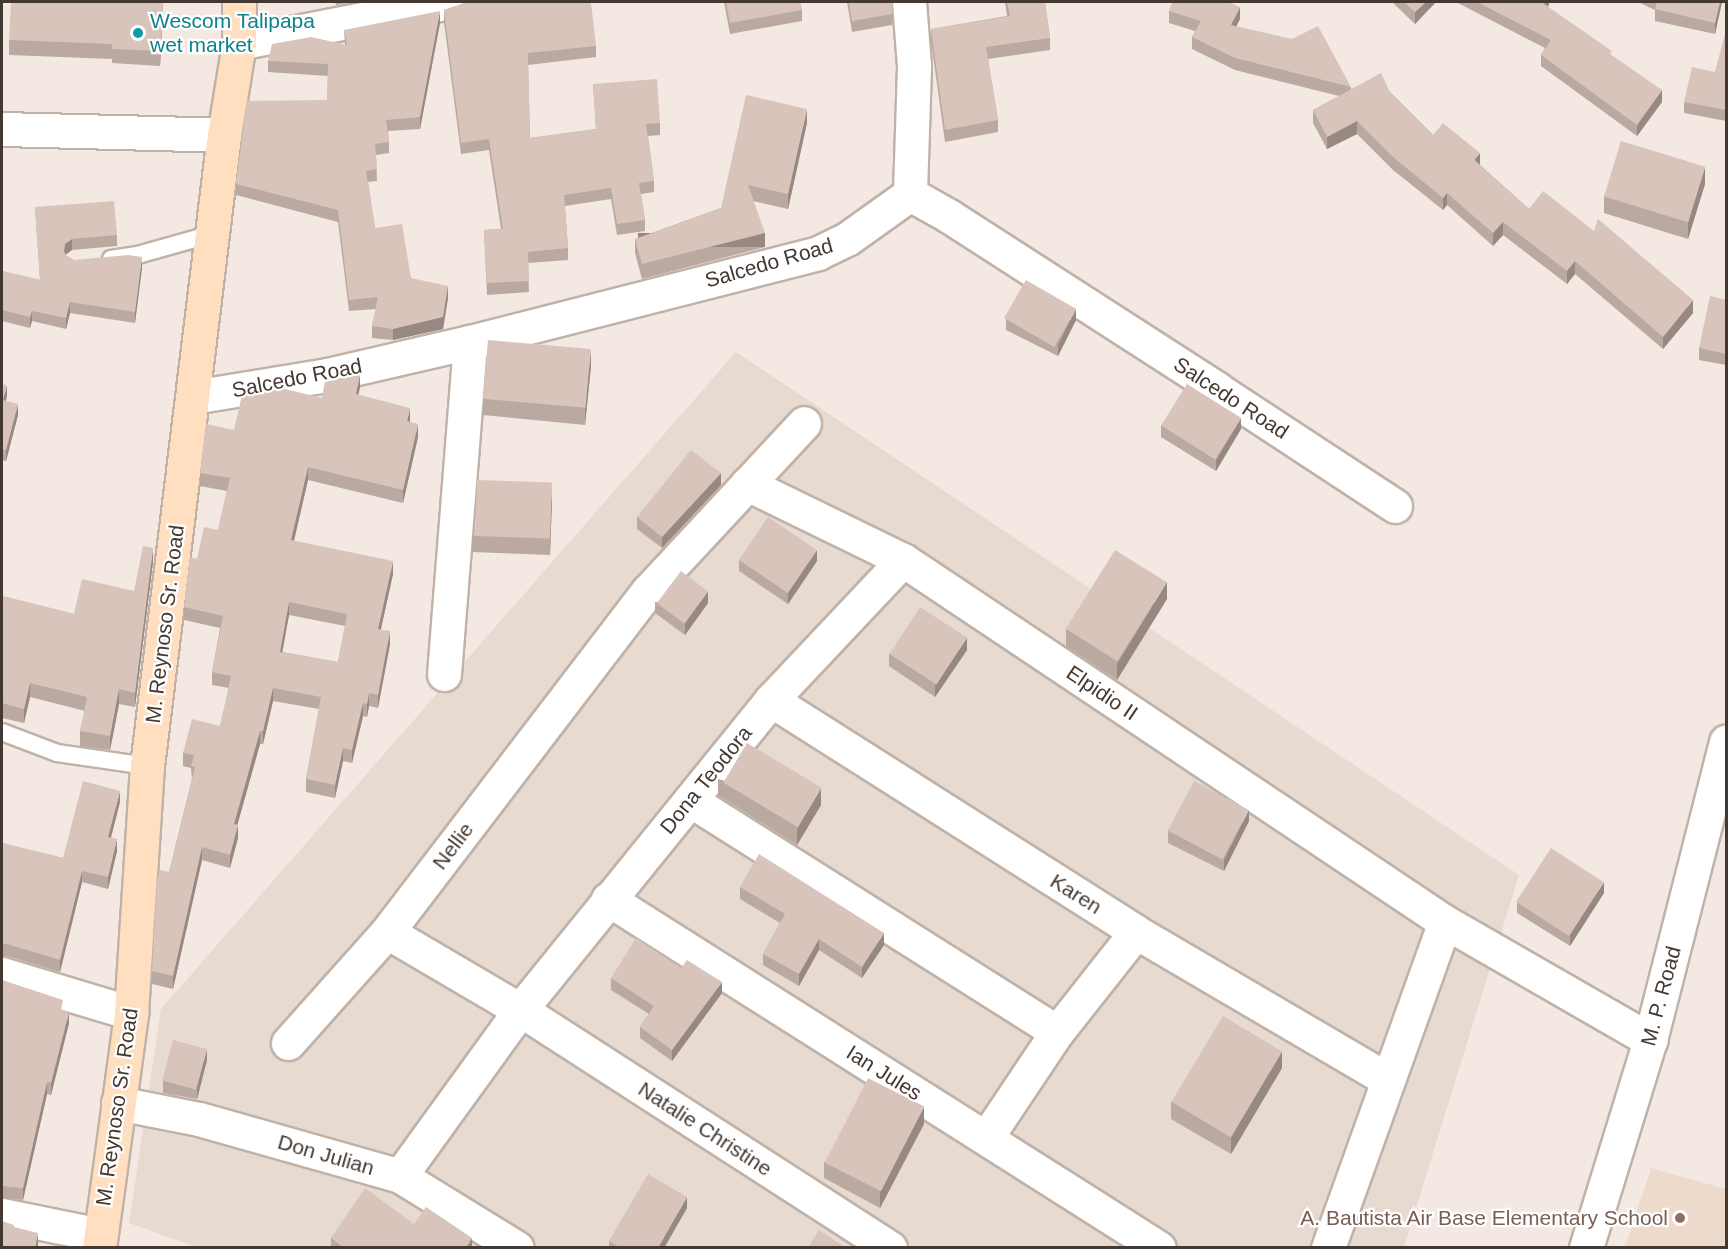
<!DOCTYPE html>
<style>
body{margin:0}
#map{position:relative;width:1728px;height:1249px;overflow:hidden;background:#f3e9e2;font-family:Helvetica,sans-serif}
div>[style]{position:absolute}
.residential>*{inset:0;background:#e7dad0}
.education>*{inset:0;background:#eddacb}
.roads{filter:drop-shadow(2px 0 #c1b2a7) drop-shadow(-2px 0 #c1b2a7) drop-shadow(0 2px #c1b2a7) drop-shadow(0 -2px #c1b2a7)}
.lane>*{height:16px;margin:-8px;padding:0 8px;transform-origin:8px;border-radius:8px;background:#fff}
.street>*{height:33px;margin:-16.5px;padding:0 16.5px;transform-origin:16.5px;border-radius:16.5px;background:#fff}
.secondary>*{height:33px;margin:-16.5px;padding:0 16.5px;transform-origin:16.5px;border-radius:16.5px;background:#ffdfc0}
.wall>*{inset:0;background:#baa9a0}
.shaded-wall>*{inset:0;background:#978982;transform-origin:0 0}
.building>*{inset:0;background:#d8c4ba;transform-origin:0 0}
.dots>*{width:16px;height:16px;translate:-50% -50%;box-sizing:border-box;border:3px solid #fff;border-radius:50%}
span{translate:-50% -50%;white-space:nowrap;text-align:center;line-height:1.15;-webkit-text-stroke:4.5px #fff;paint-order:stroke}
.culture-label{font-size:21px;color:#0d838f}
.left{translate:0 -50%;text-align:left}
.street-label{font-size:21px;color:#443932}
.education-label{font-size:21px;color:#785e54}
.right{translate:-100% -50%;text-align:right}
.frame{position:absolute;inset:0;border:3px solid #443932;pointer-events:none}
</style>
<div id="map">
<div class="residential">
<div style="clip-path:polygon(736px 352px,1519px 875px,1404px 1247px,199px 1248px,129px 1223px,161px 1009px)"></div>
</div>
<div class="education">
<div style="clip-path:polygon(1651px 1168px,1726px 1189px,1726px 1247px,1625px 1247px)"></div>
</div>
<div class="roads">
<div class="lane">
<div style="left:111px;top:259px;width:30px;rotate:-9deg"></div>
<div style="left:141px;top:254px;width:74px;rotate:-15.7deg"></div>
<div style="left:2px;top:732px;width:59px;rotate:20.9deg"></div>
<div style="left:57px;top:753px;width:91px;rotate:8.2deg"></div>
</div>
<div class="street">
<div style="left:909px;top:2px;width:64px;rotate:85.5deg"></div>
<div style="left:914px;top:66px;width:128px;rotate:91.8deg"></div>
<div style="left:239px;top:43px;width:214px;rotate:-11deg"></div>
<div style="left:2px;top:129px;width:222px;rotate:1.5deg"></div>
<div style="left:193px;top:397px;width:136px;rotate:-9.3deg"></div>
<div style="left:327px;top:375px;width:147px;rotate:-13deg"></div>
<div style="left:470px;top:342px;width:359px;rotate:-14.3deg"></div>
<div style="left:818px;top:253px;width:32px;rotate:-26deg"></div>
<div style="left:847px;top:239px;width:77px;rotate:-35.5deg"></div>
<div style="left:910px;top:194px;width:45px;rotate:29.4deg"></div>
<div style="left:949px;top:216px;width:319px;rotate:32.8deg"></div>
<div style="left:1217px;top:389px;width:213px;rotate:33.3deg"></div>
<div style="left:747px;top:484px;width:174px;rotate:26deg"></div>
<div style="left:903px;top:560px;width:652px;rotate:33.74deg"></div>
<div style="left:1445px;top:922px;width:237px;rotate:29.9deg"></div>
<div style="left:444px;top:674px;width:333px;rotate:-85.5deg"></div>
<div style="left:771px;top:700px;width:432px;rotate:32.4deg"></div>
<div style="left:1136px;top:932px;width:291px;rotate:30.4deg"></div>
<div style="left:690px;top:800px;width:434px;rotate:32.3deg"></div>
<div style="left:1057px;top:1032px;width:127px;rotate:-51.7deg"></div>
<div style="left:608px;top:899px;width:652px;rotate:32.35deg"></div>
<div style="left:2px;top:974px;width:135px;rotate:16.8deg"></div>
<div style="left:288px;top:1043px;width:149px;rotate:-48.3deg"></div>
<div style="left:118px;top:1103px;width:83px;rotate:11.2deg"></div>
<div style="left:199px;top:1119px;width:209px;rotate:15.8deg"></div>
<div style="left:400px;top:1176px;width:137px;rotate:31.6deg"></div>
<div style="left:986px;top:1138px;width:128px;rotate:-56.2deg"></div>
<div style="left:400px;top:1176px;width:205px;rotate:-54.1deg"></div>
<div style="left:520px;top:1010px;width:154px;rotate:-149.6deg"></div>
<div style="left:387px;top:932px;width:429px;rotate:-52.6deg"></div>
<div style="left:648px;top:591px;width:229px;rotate:-47.1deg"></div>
<div style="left:2px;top:1215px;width:100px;rotate:11.5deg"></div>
<div style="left:890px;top:1248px;width:440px;rotate:-147.2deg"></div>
<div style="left:520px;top:1010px;width:399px;rotate:-51deg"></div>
<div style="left:771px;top:700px;width:192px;rotate:-46.7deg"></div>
<div style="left:1328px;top:1248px;width:346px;rotate:-70.3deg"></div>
<div style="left:1586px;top:1248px;width:218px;rotate:-72.9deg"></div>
<div style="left:1650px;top:1040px;width:308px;rotate:-75.7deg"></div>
</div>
<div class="secondary">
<div style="left:99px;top:1248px;width:237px;rotate:-82.2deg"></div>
<div style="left:131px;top:1013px;width:248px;rotate:-86.3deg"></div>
<div style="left:147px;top:766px;width:636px;rotate:-83.04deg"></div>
<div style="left:224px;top:135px;width:93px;rotate:-80.7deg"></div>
<div style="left:239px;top:43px;width:41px;rotate:-90deg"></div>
</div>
</div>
<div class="wall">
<div style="clip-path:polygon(163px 2px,160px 66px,112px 63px,112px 59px,9px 55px,9px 40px)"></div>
<div style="clip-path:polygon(335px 2px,354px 2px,336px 5px)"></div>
<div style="clip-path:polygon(724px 2px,800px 2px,802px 10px,802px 21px,730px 34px)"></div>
<div style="clip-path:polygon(847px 2px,892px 2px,892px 25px,852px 32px)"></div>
<div style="clip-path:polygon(1005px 2px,1045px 2px,1050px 38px,1050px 50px,988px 59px,998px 120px,998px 132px,945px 142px,931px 41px,931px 29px,1007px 16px)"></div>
<div style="clip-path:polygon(1392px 2px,1436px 2px,1415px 24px)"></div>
<div style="clip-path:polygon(1456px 2px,1549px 2px,1548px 7px,1612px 56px,1662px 102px,1637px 136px,1541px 66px,1541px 55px,1545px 48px)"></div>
<div style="clip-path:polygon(1638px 2px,1722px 2px,1715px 34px,1655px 21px,1655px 10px)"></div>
<div style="clip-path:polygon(462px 4px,596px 46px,596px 57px,528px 65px,530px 138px,596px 129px,593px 84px,660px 123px,660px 135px,648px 136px,654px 181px,654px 192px,641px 194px,645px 220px,645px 231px,617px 235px,611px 199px,565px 206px,568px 248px,568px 260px,528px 263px,529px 292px,487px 295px,484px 230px,501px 229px,489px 150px,461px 154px,444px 22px,444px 10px)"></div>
<div style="clip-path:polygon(1169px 11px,1240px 19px,1236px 26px,1351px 87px,1351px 89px,1390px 92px,1433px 135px,1480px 165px,1529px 209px,1693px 313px,1663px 349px,1575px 274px,1567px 284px,1503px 235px,1493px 246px,1447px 205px,1443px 210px,1393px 170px,1357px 134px,1327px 149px,1313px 123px,1313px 110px,1339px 96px,1235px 70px,1192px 49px,1192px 37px,1195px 31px,1169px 23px)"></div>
<div style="clip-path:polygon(440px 23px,420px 129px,388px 131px,389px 142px,389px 153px,376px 155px,377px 181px,368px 182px,375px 228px,411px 278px,448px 298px,443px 329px,393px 340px,372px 338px,372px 326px,376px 309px,349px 311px,338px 222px,236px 195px,236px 184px,327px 100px,328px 76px,268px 72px,268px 61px,345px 45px,344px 30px)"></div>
<div style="clip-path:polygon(1726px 35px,1726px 121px,1684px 113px,1684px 102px,1715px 72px)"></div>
<div style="clip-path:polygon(807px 123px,788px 209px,753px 201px,765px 247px,642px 279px,635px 253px,635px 239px,721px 208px)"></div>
<div style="clip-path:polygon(1705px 184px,1688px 239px,1604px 213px,1604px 196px)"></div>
<div style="clip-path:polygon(35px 207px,117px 235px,117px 246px,72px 250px,65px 255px,74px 260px,142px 268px,135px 323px,70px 313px,66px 329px,32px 321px,30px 328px,2px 321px,2px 271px,40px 280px)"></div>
<div style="clip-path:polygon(1726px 300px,1726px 365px,1699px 360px,1699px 348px)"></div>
<div style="clip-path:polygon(1006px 319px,1076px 320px,1058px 356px,1006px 330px)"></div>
<div style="clip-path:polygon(591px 366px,585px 425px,483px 415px,483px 399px)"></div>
<div style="clip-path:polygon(2px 384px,7px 396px,6px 401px,18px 415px,6px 461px,2px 460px)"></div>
<div style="clip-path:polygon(evenodd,360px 387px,358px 395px,410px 422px,418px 437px,403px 503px,308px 480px,294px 541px,393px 574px,381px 629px,390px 644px,378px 708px,369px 706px,367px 717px,363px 716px,352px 763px,343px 761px,335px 798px,306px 792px,306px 779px,319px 709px,273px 701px,263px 744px,260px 744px,237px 825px,238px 838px,230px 868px,202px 860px,173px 989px,152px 984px,152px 971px,169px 872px,192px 779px,191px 768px,183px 766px,183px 753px,220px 726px,229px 688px,212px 685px,212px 672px,220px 628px,184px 620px,184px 607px,197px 559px,218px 530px,227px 491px,200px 486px,200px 473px,234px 430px,322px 398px,360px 387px,289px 615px,345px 626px,338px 662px,282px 652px,289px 615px)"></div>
<div style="clip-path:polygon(1161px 425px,1241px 429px,1216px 471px,1161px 437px)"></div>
<div style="clip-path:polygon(721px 485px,662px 548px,637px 529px,637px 517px)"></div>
<div style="clip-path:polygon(552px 500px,550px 555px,472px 552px,472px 536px)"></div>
<div style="clip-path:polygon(739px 560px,817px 561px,788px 604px,739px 571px)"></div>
<div style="clip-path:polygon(153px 562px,135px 707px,119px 704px,110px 750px,80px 746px,80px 731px,85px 711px,30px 697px,24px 723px,2px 718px,2px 596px,74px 614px,134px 591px)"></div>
<div style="clip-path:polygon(1167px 599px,1117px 680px,1066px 646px,1066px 629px)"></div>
<div style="clip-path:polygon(655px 602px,708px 603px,685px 635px,655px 613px)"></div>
<div style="clip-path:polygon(967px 650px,935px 697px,889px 666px,889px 654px)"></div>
<div style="clip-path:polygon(718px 779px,821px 805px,797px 845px,718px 795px)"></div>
<div style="clip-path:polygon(120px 802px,111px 837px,117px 851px,108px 889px,82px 882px,60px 972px,7px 956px,2px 956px,2px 843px,63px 858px)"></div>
<div style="clip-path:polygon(1249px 821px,1224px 871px,1168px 843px,1168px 831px)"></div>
<div style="clip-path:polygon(740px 887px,884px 945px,862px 978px,819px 950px,799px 986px,763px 965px,763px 954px,780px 923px,740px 899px)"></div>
<div style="clip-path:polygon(1604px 893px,1570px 946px,1517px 913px,1517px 902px)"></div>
<div style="clip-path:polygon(681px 968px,722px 993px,672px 1061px,640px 1038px,640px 1027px,649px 1014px,611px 990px,611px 978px)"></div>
<div style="clip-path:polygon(2px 980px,63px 1011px,69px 1023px,51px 1095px,47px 1094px,23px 1200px,2px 1198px)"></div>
<div style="clip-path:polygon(207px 1060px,197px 1099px,163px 1093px,163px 1081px)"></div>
<div style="clip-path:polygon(1282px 1068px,1231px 1154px,1171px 1119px,1171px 1102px)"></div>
<div style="clip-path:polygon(924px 1124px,880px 1208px,824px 1178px,824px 1162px)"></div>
<div style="clip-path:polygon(687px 1208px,664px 1248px,609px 1248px,609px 1241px)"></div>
<div style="clip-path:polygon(414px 1224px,472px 1248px,331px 1248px,331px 1238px)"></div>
</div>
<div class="shaded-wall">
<div style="clip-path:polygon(163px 2px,160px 66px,160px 51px)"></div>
<div style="clip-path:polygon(1426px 2px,1436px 2px,1415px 24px,1415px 12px)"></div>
<div style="clip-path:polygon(1545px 2px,1549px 2px,1549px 6px,1544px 4px)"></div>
<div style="clip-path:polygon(1720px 2px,1722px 2px,1715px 34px,1715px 23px)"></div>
<div style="clip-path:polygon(1240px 7px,1240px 19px,1231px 37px,1231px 25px)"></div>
<div style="clip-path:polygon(440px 11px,440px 23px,420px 129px,420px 117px)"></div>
<div style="clip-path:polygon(1662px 90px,1662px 102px,1637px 136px,1637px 125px)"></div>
<div style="clip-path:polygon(807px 109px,807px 123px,788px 209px,788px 194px)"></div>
<div style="clip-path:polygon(1357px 121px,1357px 134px,1327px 149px,1327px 137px)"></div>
<div style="clip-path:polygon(1480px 153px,1480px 165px,1474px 160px)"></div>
<div style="clip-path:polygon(1705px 167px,1705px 184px,1688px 239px,1688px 222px)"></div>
<div style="clip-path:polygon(1447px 193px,1447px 205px,1443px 210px,1443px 198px)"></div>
<div style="clip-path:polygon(1503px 222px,1503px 235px,1493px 246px,1493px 233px)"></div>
<div style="left:765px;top:233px;width:14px;height:127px;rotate:90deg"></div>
<div style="clip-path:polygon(72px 239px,72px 250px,65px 255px,64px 251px,65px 244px)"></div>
<div style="clip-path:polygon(142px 257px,142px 268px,135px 323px,135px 312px)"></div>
<div style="clip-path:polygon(1575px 261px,1575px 274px,1567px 284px,1567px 271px)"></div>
<div style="clip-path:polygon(448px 286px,448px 298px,443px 329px,393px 340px,393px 329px)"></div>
<div style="clip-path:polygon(1693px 300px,1693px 313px,1663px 349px,1663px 337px)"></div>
<div style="clip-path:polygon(70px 302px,70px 313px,66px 329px,66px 318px)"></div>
<div style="clip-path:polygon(1076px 309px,1076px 320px,1058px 356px,1058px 345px)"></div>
<div style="clip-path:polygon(32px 311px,32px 321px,30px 328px,30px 317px)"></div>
<div style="clip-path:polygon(591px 349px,591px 366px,585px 425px,585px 409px)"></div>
<div style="clip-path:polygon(360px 374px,360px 387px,356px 407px,356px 394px)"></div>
<div style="clip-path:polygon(7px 385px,7px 396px,3px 411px,3px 400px)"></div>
<div style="clip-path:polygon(18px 404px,18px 415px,6px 461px,6px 450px)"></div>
<div style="clip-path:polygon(410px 408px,410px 421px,407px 434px,407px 421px)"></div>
<div style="clip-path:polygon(1241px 418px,1241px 429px,1216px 471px,1216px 460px)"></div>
<div style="clip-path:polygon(418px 424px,418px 437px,403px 503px,403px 490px)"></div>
<div style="clip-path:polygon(308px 467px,308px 480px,291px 553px,291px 540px)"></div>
<div style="clip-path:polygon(721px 473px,721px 485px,662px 548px,662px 537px)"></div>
<div style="clip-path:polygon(552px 483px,552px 500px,550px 555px,550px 538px)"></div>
<div style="clip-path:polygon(153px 548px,153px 562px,135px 707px,135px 693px)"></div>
<div style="clip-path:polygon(817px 550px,817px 561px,788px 604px,788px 593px)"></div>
<div style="clip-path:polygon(393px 561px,393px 574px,378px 642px,378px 629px)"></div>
<div style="clip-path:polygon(1167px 582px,1167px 599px,1117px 680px,1117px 664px)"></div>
<div style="clip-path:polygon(708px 591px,708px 603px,685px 635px,685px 624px)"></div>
<div style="clip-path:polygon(289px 602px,289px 615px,280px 665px,280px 652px)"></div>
<div style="clip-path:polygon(390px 631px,390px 644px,378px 708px,378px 695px)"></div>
<div style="clip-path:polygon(967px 638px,967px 650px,935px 697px,935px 686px)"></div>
<div style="clip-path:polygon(30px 683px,30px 697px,24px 723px,24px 709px)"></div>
<div style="clip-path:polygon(273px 688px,273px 701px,263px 744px,263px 731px)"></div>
<div style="clip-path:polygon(119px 689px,119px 704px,110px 750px,110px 736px)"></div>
<div style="clip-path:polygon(369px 693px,369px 706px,367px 717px,367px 704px)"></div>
<div style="clip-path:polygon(363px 703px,363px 716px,352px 763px,352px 750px)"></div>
<div style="clip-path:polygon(260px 731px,260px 744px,234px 837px,234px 824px)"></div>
<div style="clip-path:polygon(343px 748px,343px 761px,335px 798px,335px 785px)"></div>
<div style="clip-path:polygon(821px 788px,821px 805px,797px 845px,797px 829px)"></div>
<div style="clip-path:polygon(120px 791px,120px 802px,108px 849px,108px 837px)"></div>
<div style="clip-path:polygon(1249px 810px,1249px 821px,1224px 871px,1224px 860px)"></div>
<div style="clip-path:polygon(238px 825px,238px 838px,230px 868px,230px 855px)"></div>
<div style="clip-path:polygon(117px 839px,117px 851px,108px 889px,108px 877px)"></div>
<div style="clip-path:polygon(202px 847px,202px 860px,173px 989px,173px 976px)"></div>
<div style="clip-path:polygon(82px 871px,82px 882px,60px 972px,60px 960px)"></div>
<div style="clip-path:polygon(1604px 882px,1604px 893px,1570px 946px,1570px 935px)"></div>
<div style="clip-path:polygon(884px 933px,884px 945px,862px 978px,862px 967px)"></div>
<div style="clip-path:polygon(819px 939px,819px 950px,799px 986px,799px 974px)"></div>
<div style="clip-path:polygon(722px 982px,722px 993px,672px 1061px,672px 1050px)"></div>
<div style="clip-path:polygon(69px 1012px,69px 1023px,51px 1095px,51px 1083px)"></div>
<div style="clip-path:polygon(207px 1049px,207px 1060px,197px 1099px,197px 1088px)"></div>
<div style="clip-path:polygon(1282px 1051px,1282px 1068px,1231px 1154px,1231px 1138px)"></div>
<div style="clip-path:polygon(47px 1082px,47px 1094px,23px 1200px,23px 1188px)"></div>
<div style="clip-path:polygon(924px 1107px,924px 1124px,880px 1208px,880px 1191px)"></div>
<div style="clip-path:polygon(687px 1197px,687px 1208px,664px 1248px,658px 1248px)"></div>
<div style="clip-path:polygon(38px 1233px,38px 1248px,35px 1248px)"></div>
<div style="clip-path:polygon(472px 1238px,472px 1248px,466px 1248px)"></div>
</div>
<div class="building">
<div style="clip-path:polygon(11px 2px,163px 2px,160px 51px,112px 49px,112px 44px,9px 40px)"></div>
<div style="clip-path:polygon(463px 2px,591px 2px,596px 46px,528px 53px,530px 138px,596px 129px,593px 84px,657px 79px,660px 123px,646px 124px,654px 181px,639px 183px,645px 220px,617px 224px,611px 188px,564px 195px,568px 248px,528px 252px,529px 281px,487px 283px,484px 230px,503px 229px,489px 139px,461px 143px,444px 10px,462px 4px)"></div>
<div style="clip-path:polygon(726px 2px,800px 2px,802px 10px,730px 23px)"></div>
<div style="clip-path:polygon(849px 2px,892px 2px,892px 14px,852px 21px)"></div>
<div style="clip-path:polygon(1007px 2px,1045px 2px,1050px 38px,986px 47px,998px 120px,945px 130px,931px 29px,1010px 16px)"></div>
<div style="clip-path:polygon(1172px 2px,1229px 2px,1240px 7px,1231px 25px,1292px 39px,1318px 26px,1351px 87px,1235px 58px,1192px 37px,1201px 21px,1169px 11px)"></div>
<div style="clip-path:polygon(1404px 2px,1426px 2px,1415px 12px)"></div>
<div style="clip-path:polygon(1477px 2px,1545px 2px,1544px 4px,1612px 51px,1610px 54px,1662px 90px,1637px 125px,1541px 55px,1551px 40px)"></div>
<div style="clip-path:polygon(1657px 2px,1720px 2px,1715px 23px,1655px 9px)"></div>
<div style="clip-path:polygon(440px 11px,420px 117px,386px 120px,389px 142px,375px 144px,377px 169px,366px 171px,375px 228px,402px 224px,411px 278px,448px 286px,443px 317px,393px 329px,372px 326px,378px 297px,349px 300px,338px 210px,236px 184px,247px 101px,327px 100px,328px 64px,268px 61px,272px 44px,311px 37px,347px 45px,344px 30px)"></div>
<div style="clip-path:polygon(1725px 34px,1726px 35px,1726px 110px,1684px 102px,1692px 67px,1715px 72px)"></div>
<div style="clip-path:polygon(1381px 73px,1390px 92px,1433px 135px,1443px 123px,1480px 153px,1474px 160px,1529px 209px,1543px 191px,1594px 231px,1598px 219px,1693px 300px,1663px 337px,1575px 261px,1567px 271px,1503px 222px,1493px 233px,1447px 193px,1443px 198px,1393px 157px,1357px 121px,1327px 137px,1313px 110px)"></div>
<div style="clip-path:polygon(746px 95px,807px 109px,788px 194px,748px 185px,765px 233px,642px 264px,635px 239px,721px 208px)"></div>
<div style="left:1621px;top:141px;width:88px;height:58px;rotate:17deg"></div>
<div style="clip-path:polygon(114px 201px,117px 235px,72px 239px,65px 244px,64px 251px,66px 256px,74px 260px,128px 255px,142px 257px,135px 312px,70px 302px,66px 318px,32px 311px,30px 317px,2px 310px,2px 271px,40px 280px,35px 207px)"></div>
<div style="left:1026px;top:280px;width:58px;height:44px;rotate:30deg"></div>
<div style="clip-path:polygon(1710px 296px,1726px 300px,1726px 354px,1699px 348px)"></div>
<div style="left:488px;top:340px;width:103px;height:59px;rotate:5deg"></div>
<div style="clip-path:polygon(evenodd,360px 374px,356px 394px,410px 408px,407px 421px,418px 424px,403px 490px,308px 467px,291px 540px,393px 561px,378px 629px,390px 631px,378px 695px,369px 693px,367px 704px,363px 703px,352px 750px,343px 748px,335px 785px,306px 779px,321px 697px,273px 688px,263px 731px,260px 731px,234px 824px,238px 825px,230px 855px,202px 847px,173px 976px,152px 971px,157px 881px,160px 870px,169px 872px,195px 767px,191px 766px,194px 755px,183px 753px,192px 719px,220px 726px,231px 676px,212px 672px,223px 616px,184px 607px,190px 557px,197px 559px,204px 527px,218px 530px,230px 478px,200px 473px,206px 424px,234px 430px,242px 395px,281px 388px,322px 398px,325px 381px,360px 374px,289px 602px,347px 614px,338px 662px,280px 652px,289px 602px)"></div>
<div style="clip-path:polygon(2px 384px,7px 385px,3px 400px,18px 404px,6px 450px,2px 449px)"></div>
<div style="left:1187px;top:384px;width:64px;height:49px;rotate:32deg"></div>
<div style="clip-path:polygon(691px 450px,721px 473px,662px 537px,637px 517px)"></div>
<div style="left:477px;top:480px;width:75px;height:56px;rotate:2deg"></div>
<div style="left:768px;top:517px;width:59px;height:52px;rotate:34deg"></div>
<div style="clip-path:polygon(143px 546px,153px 548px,135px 693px,119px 689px,110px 736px,80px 731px,87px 697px,30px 683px,24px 709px,2px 703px,2px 596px,74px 614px,82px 579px,134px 591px)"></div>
<div style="left:1115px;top:550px;width:61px;height:93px;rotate:32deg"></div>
<div style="left:681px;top:571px;width:34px;height:40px;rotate:37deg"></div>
<div style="left:920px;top:607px;width:56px;height:56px;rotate:33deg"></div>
<div style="left:747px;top:743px;width:87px;height:46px;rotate:31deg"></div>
<div style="clip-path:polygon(83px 781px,120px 791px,108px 837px,117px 839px,108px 877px,82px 871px,60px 960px,7px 944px,2px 944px,2px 843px,63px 858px)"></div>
<div style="left:1194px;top:781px;width:62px;height:56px;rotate:28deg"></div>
<div style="left:1551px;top:848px;width:63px;height:64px;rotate:33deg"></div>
<div style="clip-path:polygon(759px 854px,884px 933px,862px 967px,819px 939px,799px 974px,763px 954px,785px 914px,740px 887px)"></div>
<div style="clip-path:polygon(636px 938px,681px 968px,687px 960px,722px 982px,672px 1050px,640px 1027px,654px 1006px,611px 978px)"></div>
<div style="clip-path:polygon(2px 980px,63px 1000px,61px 1010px,69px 1012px,51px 1083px,47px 1082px,23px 1188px,2px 1186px)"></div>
<div style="left:1223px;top:1016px;width:69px;height:100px;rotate:31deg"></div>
<div style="left:173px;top:1040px;width:35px;height:42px;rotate:15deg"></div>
<div style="left:868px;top:1078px;width:63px;height:95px;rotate:27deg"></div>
<div style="clip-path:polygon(648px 1174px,687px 1197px,658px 1248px,620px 1248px,609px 1241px)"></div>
<div style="clip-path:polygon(365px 1188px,414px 1224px,426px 1207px,472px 1238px,466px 1248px,344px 1248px,331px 1238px)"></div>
<div style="clip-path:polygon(2px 1221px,14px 1225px,14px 1227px,38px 1233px,35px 1248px,2px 1248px)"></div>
<div style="clip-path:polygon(819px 1230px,846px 1248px,808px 1248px)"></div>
</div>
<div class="dots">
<div style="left:138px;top:33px;background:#0f9aa8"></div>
<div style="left:1680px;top:1218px;background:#8d6e63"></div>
</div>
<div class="culture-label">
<span class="left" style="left:150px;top:33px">Wescom Talipapa<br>wet market</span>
</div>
<div class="street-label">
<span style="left:769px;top:263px;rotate:-16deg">Salcedo Road</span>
<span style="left:297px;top:378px;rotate:-11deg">Salcedo Road</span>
<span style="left:1231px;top:398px;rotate:33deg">Salcedo Road</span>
<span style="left:165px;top:624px;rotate:-83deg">M. Reynoso Sr. Road</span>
<span style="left:1102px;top:693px;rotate:34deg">Elpidio II</span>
<span style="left:706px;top:780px;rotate:-51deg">Dona Teodora</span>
<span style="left:453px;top:846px;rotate:-53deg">Nellie</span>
<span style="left:1076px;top:894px;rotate:32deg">Karen</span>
<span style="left:1661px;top:996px;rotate:-75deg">M. P. Road</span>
<span style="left:884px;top:1073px;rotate:32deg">Ian Jules</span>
<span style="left:117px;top:1107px;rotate:-82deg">M. Reynoso Sr. Road</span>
<span style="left:705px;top:1129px;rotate:33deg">Natalie Christine</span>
<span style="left:326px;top:1155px;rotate:16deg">Don Julian</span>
</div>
<div class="education-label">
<span class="right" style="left:1668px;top:1218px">A. Bautista Air Base Elementary School</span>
</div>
<div class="frame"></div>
</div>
